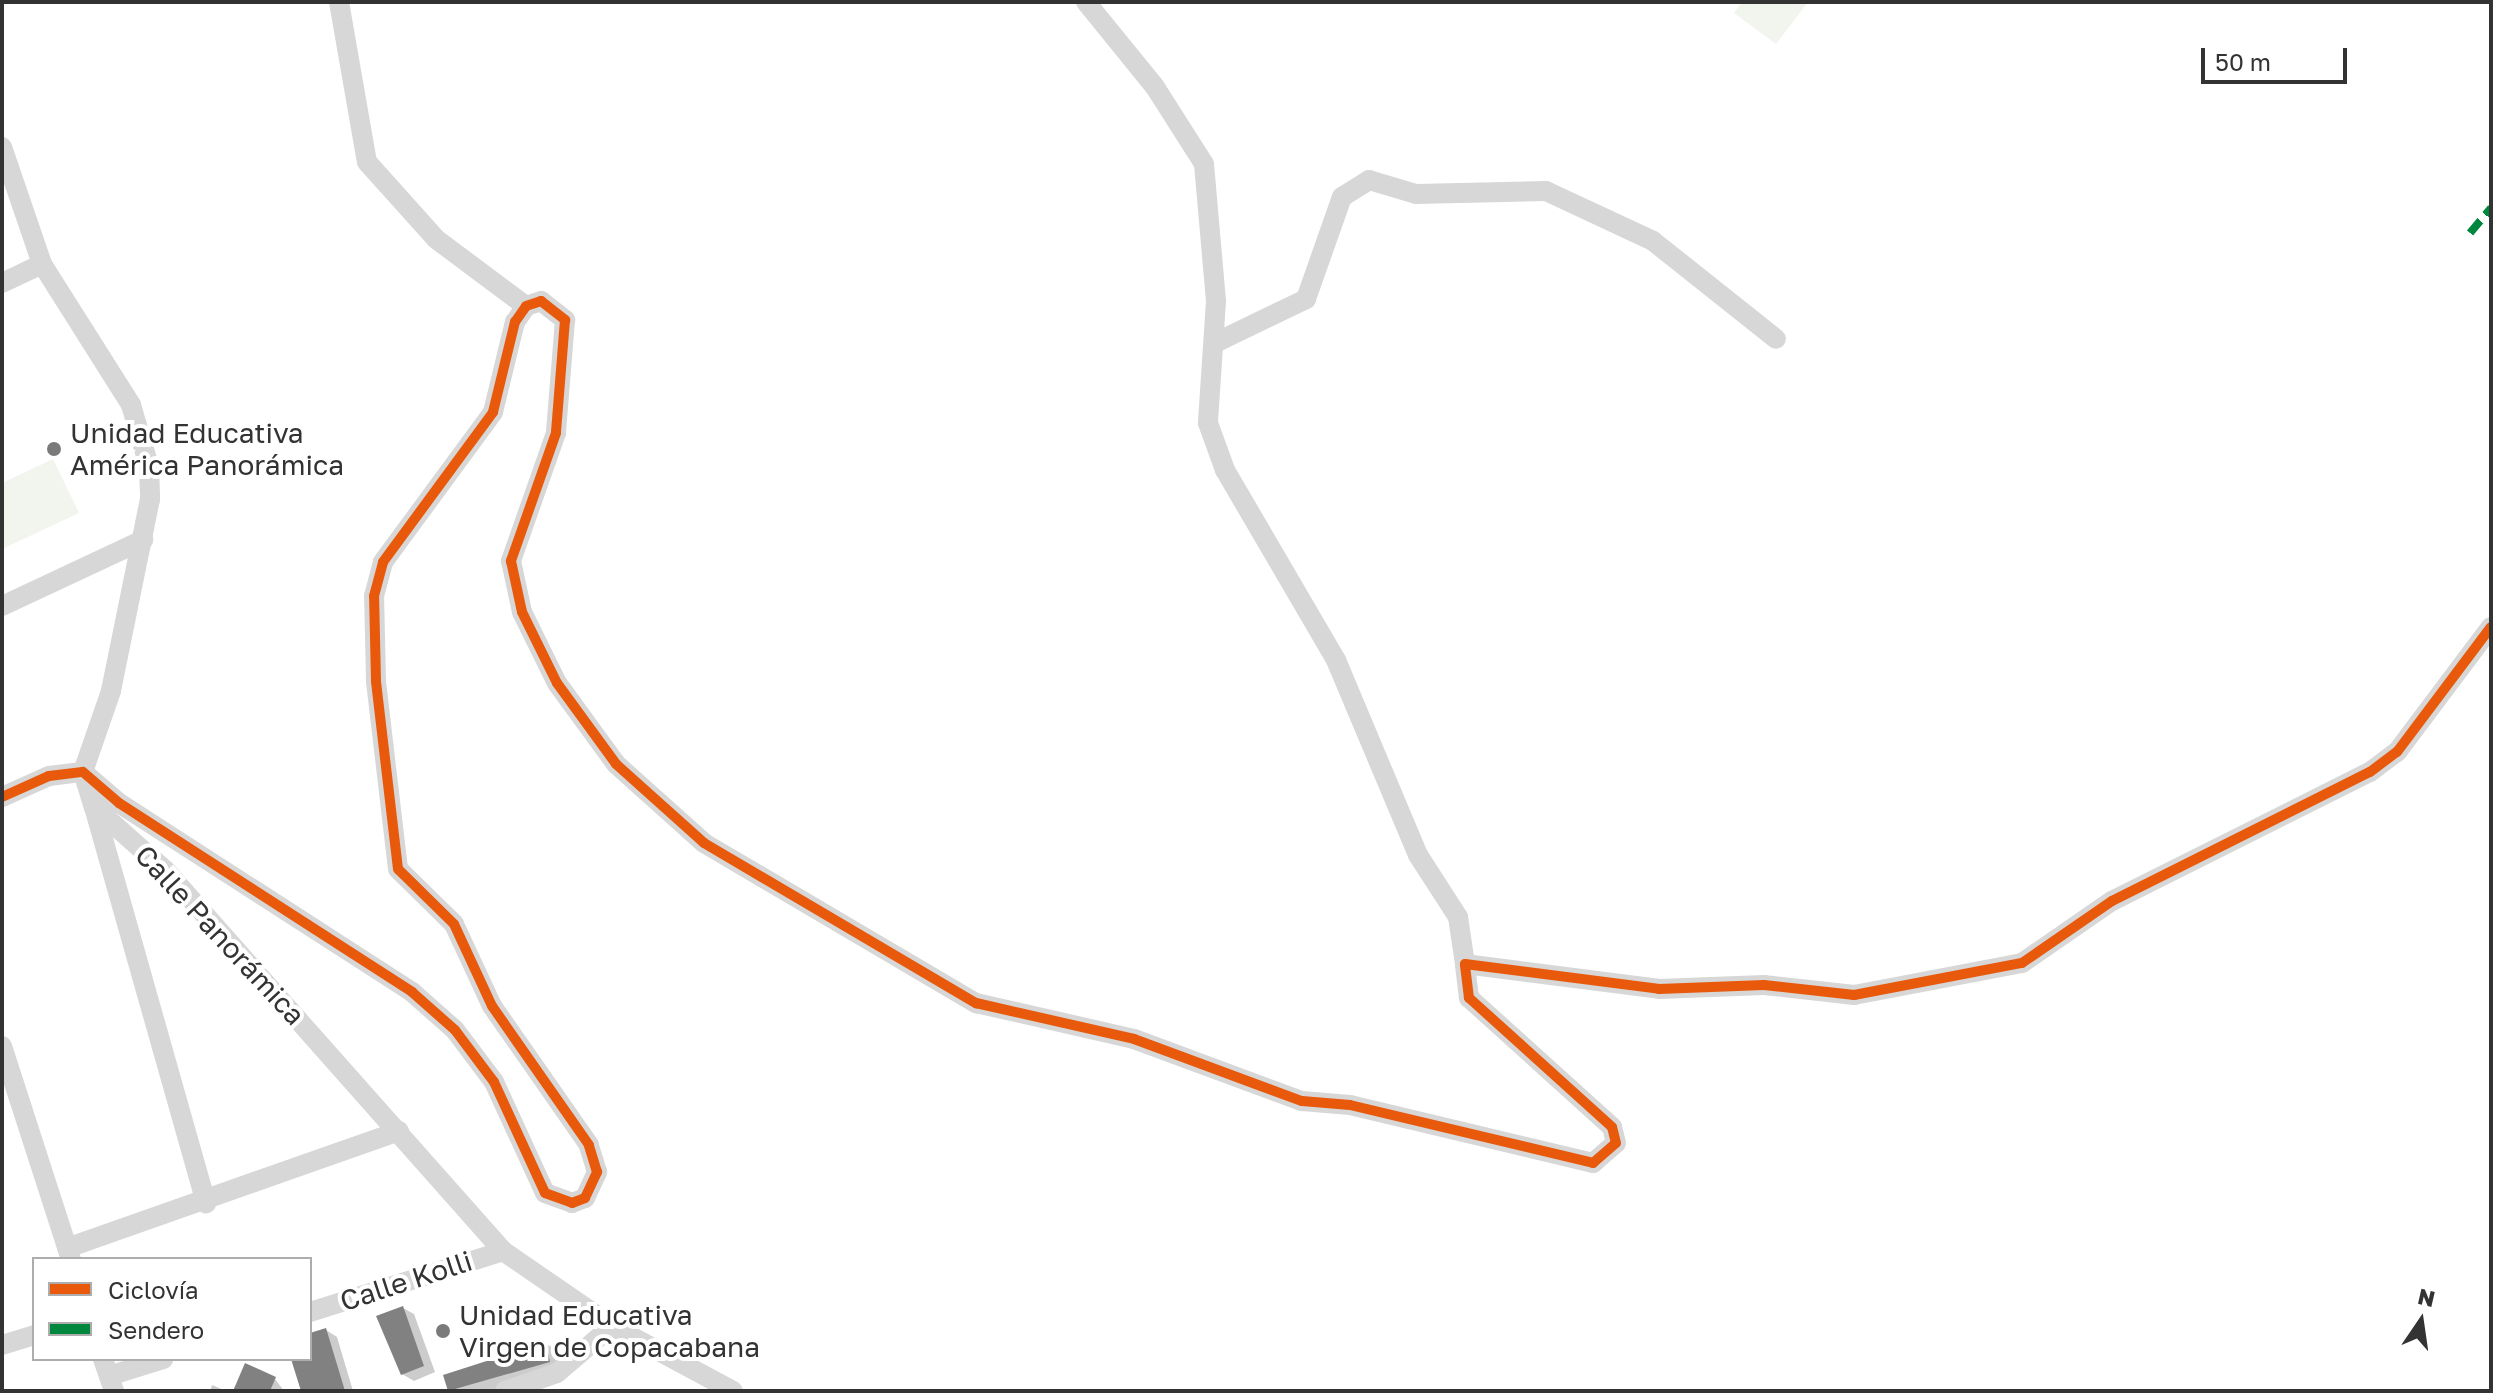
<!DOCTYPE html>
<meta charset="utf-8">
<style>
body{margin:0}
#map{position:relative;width:2493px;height:1393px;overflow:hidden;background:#fff;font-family:"Golos Text",sans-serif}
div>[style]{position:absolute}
.green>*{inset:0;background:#f1f5ed}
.shadow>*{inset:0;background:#0003}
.building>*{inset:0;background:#818181}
.minor>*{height:20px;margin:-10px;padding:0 10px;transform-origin:10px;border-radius:10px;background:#d7d7d7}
.quiet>*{height:8px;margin-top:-4px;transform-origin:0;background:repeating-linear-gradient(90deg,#00873e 0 16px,transparent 0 24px)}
.cycleway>*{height:10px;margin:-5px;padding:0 5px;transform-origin:5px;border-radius:5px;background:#e8590c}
.dots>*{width:22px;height:22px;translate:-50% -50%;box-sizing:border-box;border:4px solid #fff;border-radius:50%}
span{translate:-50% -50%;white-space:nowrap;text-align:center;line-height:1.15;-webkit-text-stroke:8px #fff;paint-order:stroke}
.poi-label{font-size:28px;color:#333}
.left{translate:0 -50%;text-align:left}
.street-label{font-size:28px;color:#333}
.frame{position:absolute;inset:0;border:4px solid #333;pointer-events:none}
.legend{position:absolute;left:32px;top:1257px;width:280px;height:104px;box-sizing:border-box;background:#fff;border:2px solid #adadad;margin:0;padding:10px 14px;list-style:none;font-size:24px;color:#333}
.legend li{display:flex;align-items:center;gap:16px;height:40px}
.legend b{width:40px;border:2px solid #adadad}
.north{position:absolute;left:2381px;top:1281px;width:80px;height:80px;-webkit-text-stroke:6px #fff;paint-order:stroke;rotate:13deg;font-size:22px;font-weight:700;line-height:32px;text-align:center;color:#333}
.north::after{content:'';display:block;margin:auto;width:28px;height:36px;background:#333;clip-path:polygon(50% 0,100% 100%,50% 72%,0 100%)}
.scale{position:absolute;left:2201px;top:48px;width:146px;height:36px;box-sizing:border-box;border:4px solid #333;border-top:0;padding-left:10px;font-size:24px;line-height:28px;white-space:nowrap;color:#333;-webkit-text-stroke:6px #fff;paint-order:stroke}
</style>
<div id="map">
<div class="green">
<div style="clip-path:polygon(1742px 2px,1808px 2px,1776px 44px,1734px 13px)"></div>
<div style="clip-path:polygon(53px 459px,79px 513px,2px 549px,2px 483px)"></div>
</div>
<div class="shadow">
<div style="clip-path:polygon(403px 1308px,414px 1314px,435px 1372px,414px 1381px,402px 1374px)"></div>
<div style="clip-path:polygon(326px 1330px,337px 1337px,353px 1391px,303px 1391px,293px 1359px,310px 1359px,310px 1335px)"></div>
<div style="clip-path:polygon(546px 1344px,557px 1350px,561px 1368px,491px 1391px,450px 1391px,446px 1376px)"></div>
<div style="clip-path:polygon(275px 1379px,284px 1391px,235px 1391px)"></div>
<div style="clip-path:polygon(212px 1385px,226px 1391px,210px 1391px)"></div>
</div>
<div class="building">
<div style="clip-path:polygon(403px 1306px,424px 1366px,401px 1375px,376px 1316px)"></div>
<div style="clip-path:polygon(326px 1328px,345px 1391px,301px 1391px,291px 1359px,310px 1359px,310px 1333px)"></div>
<div style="clip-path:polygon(546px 1342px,550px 1362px,448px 1391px,443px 1375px)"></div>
<div style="clip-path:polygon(245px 1363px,276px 1377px,270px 1391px,233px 1391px)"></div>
</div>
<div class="minor">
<div style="left:339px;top:2px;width:162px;rotate:80.1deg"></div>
<div style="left:367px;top:162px;width:103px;rotate:48.1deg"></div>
<div style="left:436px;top:239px;width:112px;rotate:36.7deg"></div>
<div style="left:1086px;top:2px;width:109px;rotate:50.9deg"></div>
<div style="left:1155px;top:87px;width:91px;rotate:57.5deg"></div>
<div style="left:1204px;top:164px;width:138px;rotate:85deg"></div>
<div style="left:1216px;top:301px;width:122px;rotate:93.8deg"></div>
<div style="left:1208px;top:423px;width:50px;rotate:70.1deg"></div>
<div style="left:1225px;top:470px;width:220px;rotate:59.7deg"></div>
<div style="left:1336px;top:660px;width:212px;rotate:67.2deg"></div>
<div style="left:1418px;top:855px;width:74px;rotate:57.2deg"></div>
<div style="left:1458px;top:917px;width:48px;rotate:81.5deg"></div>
<div style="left:2px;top:147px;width:124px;rotate:71.1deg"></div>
<div style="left:42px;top:264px;width:167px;rotate:57.7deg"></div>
<div style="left:131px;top:405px;width:64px;rotate:73.6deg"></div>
<div style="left:149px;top:466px;width:33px;rotate:88deg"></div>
<div style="left:150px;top:499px;width:196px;rotate:101.5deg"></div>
<div style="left:111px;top:691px;width:86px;rotate:109.1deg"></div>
<div style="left:83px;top:772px;width:37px;rotate:73deg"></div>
<div style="left:94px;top:807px;width:96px;rotate:41.6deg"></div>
<div style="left:166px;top:871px;width:508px;rotate:48.43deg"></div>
<div style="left:503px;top:1251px;width:132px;rotate:34.5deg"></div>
<div style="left:612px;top:1326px;width:137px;rotate:28.2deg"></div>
<div style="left:2px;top:283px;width:44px;rotate:-25.4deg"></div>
<div style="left:1217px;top:342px;width:99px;rotate:-25.8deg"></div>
<div style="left:1306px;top:299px;width:108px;rotate:-70.6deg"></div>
<div style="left:1342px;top:197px;width:32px;rotate:-32deg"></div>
<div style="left:1369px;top:180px;width:49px;rotate:16.6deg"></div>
<div style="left:1416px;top:194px;width:130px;rotate:-1.3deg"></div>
<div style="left:1546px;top:191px;width:118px;rotate:25deg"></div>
<div style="left:1653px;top:241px;width:157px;rotate:38.5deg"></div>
<div style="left:2px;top:606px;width:156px;rotate:-25.1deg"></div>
<div style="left:2px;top:797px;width:51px;rotate:-24.1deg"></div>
<div style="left:49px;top:776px;width:34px;rotate:-7deg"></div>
<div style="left:83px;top:772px;width:48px;rotate:40.7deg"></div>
<div style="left:119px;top:803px;width:349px;rotate:32.8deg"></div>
<div style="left:412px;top:992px;width:57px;rotate:41.5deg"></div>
<div style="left:455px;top:1030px;width:65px;rotate:53.1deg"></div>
<div style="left:494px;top:1082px;width:122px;rotate:65.3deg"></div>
<div style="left:545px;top:1193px;width:29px;rotate:20deg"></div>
<div style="left:572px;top:1203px;width:14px;rotate:-21deg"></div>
<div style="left:585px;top:1198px;width:29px;rotate:-65deg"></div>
<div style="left:597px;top:1172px;width:28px;rotate:-107deg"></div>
<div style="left:589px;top:1145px;width:169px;rotate:-124.9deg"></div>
<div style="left:492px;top:1006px;width:90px;rotate:-114.9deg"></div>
<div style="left:454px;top:924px;width:78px;rotate:-135.5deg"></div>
<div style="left:398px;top:869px;width:189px;rotate:-96.7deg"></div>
<div style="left:376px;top:681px;width:85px;rotate:-91.3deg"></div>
<div style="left:374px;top:596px;width:35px;rotate:-75deg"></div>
<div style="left:383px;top:562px;width:186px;rotate:-53.7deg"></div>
<div style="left:493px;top:412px;width:93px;rotate:-76.3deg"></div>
<div style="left:515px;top:322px;width:19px;rotate:-55deg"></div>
<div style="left:526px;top:306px;width:16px;rotate:-18deg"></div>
<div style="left:541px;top:301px;width:31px;rotate:38deg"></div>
<div style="left:565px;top:320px;width:113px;rotate:94.6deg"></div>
<div style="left:556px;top:433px;width:136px;rotate:109.4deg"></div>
<div style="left:511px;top:561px;width:52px;rotate:77.8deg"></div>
<div style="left:522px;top:612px;width:79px;rotate:63.8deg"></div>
<div style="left:557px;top:683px;width:100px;rotate:53.9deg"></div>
<div style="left:616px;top:764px;width:118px;rotate:41.9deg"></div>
<div style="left:704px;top:843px;width:316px;rotate:30.5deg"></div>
<div style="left:976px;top:1003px;width:162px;rotate:12.8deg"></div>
<div style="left:1134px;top:1039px;width:179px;rotate:20.3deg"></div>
<div style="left:1302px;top:1101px;width:48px;rotate:4.8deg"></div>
<div style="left:1350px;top:1105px;width:250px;rotate:13.4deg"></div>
<div style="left:1593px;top:1163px;width:30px;rotate:-41deg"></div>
<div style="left:1616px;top:1143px;width:16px;rotate:-104deg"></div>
<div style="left:1612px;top:1127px;width:193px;rotate:-137.9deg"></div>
<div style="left:1469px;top:998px;width:34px;rotate:-97deg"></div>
<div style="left:1465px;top:964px;width:196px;rotate:7.3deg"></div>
<div style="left:1659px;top:989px;width:105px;rotate:-2.2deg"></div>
<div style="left:1764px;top:985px;width:91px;rotate:6.3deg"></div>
<div style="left:1854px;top:995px;width:171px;rotate:-10.8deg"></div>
<div style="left:2022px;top:963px;width:109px;rotate:-34.6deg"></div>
<div style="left:2112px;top:901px;width:288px;rotate:-26.6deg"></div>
<div style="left:2370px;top:772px;width:34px;rotate:-37deg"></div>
<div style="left:2397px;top:752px;width:156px;rotate:-53.1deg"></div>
<div style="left:94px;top:807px;width:412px;rotate:74.2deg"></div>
<div style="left:2px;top:1046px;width:224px;rotate:72.1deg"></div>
<div style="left:67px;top:1248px;width:352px;rotate:-19.4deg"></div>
<div style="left:310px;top:1312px;width:202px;rotate:-17.5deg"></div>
<div style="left:2px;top:1345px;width:34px;rotate:-17deg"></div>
<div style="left:103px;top:1359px;width:34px;rotate:71deg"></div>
<div style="left:109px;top:1376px;width:57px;rotate:-17.5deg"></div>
<div style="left:505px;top:1391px;width:55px;rotate:-19.1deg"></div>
<div style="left:557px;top:1373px;width:72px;rotate:-40.5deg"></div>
</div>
<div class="quiet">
<div style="left:2470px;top:233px;width:33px;rotate:-50deg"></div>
</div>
<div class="cycleway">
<div style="left:2px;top:797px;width:51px;rotate:-24.1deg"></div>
<div style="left:49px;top:776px;width:34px;rotate:-7deg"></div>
<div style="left:83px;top:772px;width:48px;rotate:40.7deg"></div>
<div style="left:119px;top:803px;width:349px;rotate:32.8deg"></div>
<div style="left:412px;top:992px;width:57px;rotate:41.5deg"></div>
<div style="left:455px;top:1030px;width:65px;rotate:53.1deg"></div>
<div style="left:494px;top:1082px;width:122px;rotate:65.3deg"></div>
<div style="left:545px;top:1193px;width:29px;rotate:20deg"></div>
<div style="left:572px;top:1203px;width:14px;rotate:-21deg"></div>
<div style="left:585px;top:1198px;width:29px;rotate:-65deg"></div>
<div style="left:597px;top:1172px;width:28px;rotate:-107deg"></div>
<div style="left:589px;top:1145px;width:169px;rotate:-124.9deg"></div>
<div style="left:492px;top:1006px;width:90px;rotate:-114.9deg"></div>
<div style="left:454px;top:924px;width:78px;rotate:-135.5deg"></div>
<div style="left:398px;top:869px;width:189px;rotate:-96.7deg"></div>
<div style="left:376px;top:681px;width:85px;rotate:-91.3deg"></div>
<div style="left:374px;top:596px;width:35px;rotate:-75deg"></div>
<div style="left:383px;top:562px;width:186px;rotate:-53.7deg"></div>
<div style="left:493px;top:412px;width:93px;rotate:-76.3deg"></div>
<div style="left:515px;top:322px;width:19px;rotate:-55deg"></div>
<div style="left:526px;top:306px;width:16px;rotate:-18deg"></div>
<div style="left:541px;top:301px;width:31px;rotate:38deg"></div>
<div style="left:565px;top:320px;width:113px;rotate:94.6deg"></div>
<div style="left:556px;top:433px;width:136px;rotate:109.4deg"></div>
<div style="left:511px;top:561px;width:52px;rotate:77.8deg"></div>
<div style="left:522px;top:612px;width:79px;rotate:63.8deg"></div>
<div style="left:557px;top:683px;width:100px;rotate:53.9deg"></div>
<div style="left:616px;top:764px;width:118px;rotate:41.9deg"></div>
<div style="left:704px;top:843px;width:316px;rotate:30.5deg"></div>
<div style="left:976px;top:1003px;width:162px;rotate:12.8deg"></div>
<div style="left:1134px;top:1039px;width:179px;rotate:20.3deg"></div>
<div style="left:1302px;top:1101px;width:48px;rotate:4.8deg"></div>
<div style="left:1350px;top:1105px;width:250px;rotate:13.4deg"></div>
<div style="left:1593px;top:1163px;width:30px;rotate:-41deg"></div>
<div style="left:1616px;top:1143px;width:16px;rotate:-104deg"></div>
<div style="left:1612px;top:1127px;width:193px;rotate:-137.9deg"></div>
<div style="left:1469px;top:998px;width:34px;rotate:-97deg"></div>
<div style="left:1465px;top:964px;width:196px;rotate:7.3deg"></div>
<div style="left:1659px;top:989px;width:105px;rotate:-2.2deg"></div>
<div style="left:1764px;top:985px;width:91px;rotate:6.3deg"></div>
<div style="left:1854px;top:995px;width:171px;rotate:-10.8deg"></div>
<div style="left:2022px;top:963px;width:109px;rotate:-34.6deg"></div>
<div style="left:2112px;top:901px;width:288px;rotate:-26.6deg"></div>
<div style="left:2370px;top:772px;width:34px;rotate:-37deg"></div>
<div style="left:2397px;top:752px;width:156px;rotate:-53.1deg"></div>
</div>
<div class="dots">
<div style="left:54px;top:449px;background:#7a7a7a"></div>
<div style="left:443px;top:1331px;background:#7a7a7a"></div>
</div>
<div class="poi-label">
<span class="left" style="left:70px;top:449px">Unidad Educativa<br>América Panorámica</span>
<span class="left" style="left:459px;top:1331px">Unidad Educativa<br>Virgen de Copacabana</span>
</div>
<div class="street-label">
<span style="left:220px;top:935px;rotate:47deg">Calle Panorámica</span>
<span style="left:406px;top:1281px;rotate:-18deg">Calle Kolli</span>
</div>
<div class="frame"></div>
<ul class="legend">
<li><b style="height:10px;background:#e8590c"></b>Ciclovía</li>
<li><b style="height:10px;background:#00873e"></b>Sendero</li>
</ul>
<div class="north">N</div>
<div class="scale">50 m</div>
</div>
